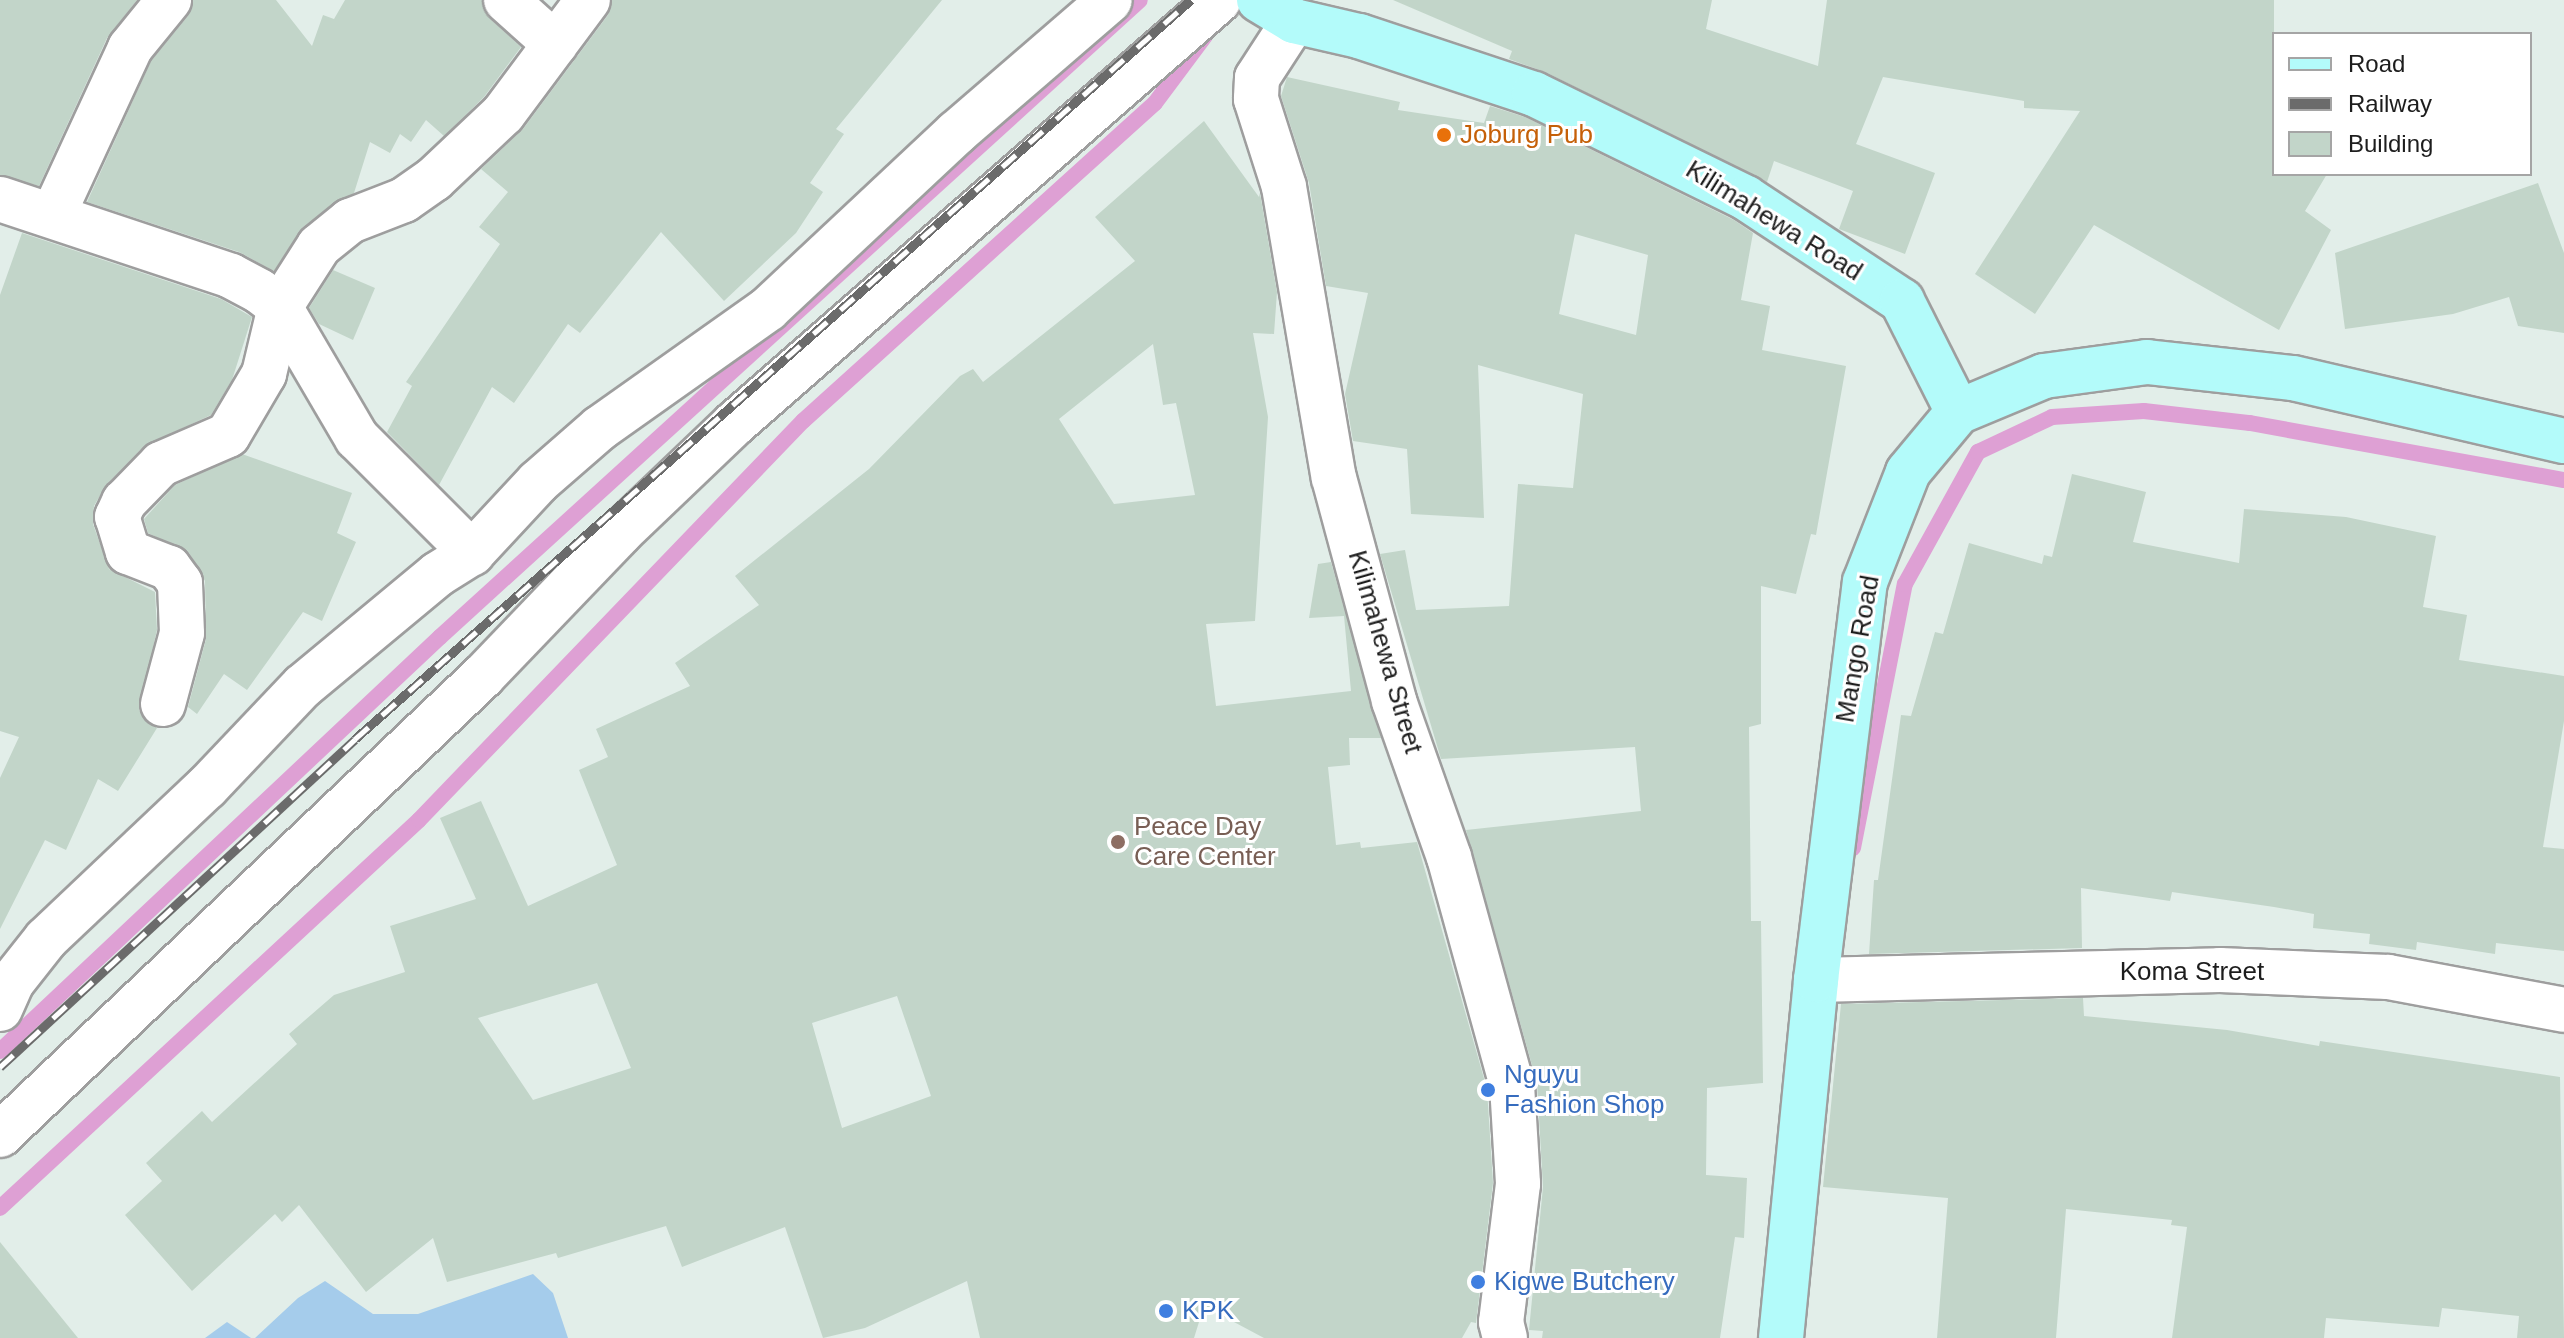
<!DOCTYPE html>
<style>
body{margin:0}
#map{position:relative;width:2564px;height:1338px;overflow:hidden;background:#e2eee9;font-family:Helvetica,sans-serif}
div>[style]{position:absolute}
.grass>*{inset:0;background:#a5cceb}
.stream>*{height:16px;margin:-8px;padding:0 8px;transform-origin:8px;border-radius:8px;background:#dea0d4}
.building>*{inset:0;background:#c2d5c9}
.roads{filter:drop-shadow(2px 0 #9e9e9e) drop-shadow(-2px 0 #9e9e9e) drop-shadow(0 2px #9e9e9e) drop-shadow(0 -2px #9e9e9e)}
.street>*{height:44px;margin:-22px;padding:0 22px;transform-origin:22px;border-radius:22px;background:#fff}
.secondary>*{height:44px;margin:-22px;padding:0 22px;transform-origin:22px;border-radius:22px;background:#b3fbfa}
.rail>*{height:9px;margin-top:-4.5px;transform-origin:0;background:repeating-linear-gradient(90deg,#fff 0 18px,#6b6b6b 0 36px);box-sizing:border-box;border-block:2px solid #6b6b6b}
.dots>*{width:22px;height:22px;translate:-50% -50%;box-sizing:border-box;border:4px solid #fff;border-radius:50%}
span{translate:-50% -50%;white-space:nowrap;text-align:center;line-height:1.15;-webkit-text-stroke:6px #fff;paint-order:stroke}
.food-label{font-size:26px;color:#c56008}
.left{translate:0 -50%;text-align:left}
.street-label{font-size:26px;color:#1d1d1d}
.education-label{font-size:26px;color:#785e54}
.shop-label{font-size:26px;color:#366cbe}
.legend{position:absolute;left:2272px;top:32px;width:260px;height:144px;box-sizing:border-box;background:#fff;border:2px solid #a5a5a5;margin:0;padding:10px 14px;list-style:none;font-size:24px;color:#1d1d1d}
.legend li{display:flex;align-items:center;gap:16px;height:40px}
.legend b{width:40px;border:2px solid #a5a5a5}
</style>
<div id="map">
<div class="grass">
<div style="clip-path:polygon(533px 1274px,553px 1293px,568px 1338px,255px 1338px,298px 1298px,325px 1281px,373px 1314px,418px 1314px)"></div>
<div style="clip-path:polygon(227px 1322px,251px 1338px,205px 1338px)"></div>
</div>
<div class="stream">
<div style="left:1853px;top:848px;width:269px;rotate:-78.9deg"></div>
<div style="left:1905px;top:584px;width:151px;rotate:-61.1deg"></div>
<div style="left:1978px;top:452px;width:82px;rotate:-25.3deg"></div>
<div style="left:2052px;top:417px;width:92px;rotate:-3.7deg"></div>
<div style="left:2144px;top:411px;width:107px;rotate:6.5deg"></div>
<div style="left:2250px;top:423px;width:319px;rotate:10.3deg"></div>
<div style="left:0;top:1051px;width:604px;rotate:-43.26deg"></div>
<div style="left:440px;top:637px;width:946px;rotate:-42.3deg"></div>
<div style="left:0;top:1208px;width:571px;rotate:-42.8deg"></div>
<div style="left:419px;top:820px;width:554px;rotate:-46.1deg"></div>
<div style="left:803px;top:421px;width:474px;rotate:-42.1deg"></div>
<div style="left:1155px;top:103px;width:84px;rotate:-53.3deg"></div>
</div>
<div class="building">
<div style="clip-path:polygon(0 0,137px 0,107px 38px,39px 186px,0 175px)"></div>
<div style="clip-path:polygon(193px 0,276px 0,312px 46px,323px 15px,334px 19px,345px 0,482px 0,489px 18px,521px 47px,484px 97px,444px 136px,426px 120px,411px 142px,400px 134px,390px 153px,370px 142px,354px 193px,303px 227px,274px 271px,239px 252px,87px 202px,151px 61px,188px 16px)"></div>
<div style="clip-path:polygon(612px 0,942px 0,836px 129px,844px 134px,810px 183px,823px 192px,796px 233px,724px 301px,661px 232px,580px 333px,568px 324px,514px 403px,492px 387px,439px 485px,387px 432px,412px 386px,406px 382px,500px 244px,479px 227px,508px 192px,481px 169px,523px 129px,608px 15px)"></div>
<div style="clip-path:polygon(1393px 0,1712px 0,1706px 29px,1818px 66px,1827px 0,2274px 0,2274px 174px,2327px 174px,2305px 211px,2331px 230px,2279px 330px,2094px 225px,2035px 314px,1975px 274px,2080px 111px,2024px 108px,2024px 101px,1883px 77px,1856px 144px,1935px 173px,1905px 254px,1839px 229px,1853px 191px,1774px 161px,1767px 182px,1545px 72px,1509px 59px,1512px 51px)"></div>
<div style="clip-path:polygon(evenodd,1287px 77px,1400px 102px,1398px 110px,1484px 123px,1490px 106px,1525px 117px,1734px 220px,1753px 233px,1741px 300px,1770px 306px,1762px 350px,1846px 366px,1816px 535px,1811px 534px,1796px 594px,1761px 586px,1761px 724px,1749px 727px,1751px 921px,1761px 921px,1763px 1083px,1707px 1088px,1706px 1175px,1747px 1178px,1744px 1238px,1735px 1237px,1720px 1338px,1542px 1338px,1543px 1331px,1529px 1330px,1543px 1187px,1537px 1083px,1466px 830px,1641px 811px,1635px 747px,1441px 759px,1380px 554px,1405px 550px,1416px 610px,1509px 606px,1518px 484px,1573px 488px,1583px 394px,1478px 365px,1484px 518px,1411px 514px,1407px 449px,1353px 441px,1345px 394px,1368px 293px,1326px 286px,1309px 183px,1281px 96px,1287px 77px,1575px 234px,1648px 255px,1636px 335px,1559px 314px,1575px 234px)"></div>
<div style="clip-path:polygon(evenodd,1204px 121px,1259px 197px,1260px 193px,1277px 292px,1274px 334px,1253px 333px,1268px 417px,1255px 621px,1206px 624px,1216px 706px,1351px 691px,1344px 616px,1309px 618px,1318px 564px,1331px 562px,1381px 738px,1349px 738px,1350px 765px,1328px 767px,1336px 845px,1360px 842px,1361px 848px,1417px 842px,1487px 1089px,1493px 1183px,1476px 1323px,1471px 1322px,1462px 1338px,1264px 1338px,1204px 1306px,1194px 1338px,980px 1338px,967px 1281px,865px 1328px,823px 1338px,785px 1227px,682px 1267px,666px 1226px,558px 1258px,556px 1253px,447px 1282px,433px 1238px,366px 1292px,299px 1205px,282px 1222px,275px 1214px,192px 1291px,125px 1215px,162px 1181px,146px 1163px,202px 1111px,212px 1122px,297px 1044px,289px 1034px,334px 995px,405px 972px,390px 926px,476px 899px,440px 818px,481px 801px,528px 906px,617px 865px,579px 770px,608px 757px,596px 729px,690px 686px,675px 663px,759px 605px,735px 576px,869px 469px,960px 376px,973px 369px,983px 382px,1135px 261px,1095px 217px,1204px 121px,1153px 344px,1163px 405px,1176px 403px,1195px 495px,1114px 504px,1059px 419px,1153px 344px,1204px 121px,597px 983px,631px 1068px,533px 1100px,478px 1018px,597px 983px,1204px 121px,897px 996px,931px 1096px,842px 1128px,812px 1023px,897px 996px)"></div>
<div style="clip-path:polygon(2538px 183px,2564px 253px,2564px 333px,2518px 326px,2509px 297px,2453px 314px,2345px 329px,2335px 253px)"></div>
<div style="clip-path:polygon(22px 233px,221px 299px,252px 317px,232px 380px,211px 415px,144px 446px,106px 485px,94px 506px,93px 524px,109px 569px,155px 592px,157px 630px,139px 710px,157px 728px,118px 791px,98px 779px,66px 850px,45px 840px,0 929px,0 778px,19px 737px,0 731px,0 295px)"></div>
<div style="clip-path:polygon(333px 270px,375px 288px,353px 340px,319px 324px,309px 308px)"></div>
<div style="clip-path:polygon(242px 454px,352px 493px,337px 533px,356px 542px,322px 621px,303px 612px,247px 690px,224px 674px,197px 714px,188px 707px,206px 639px,205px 581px,189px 553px,148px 533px,144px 519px,175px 485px)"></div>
<div style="clip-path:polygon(2072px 474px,2146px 492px,2133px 542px,2239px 563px,2244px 509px,2346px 517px,2436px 536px,2423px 607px,2467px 615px,2459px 660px,2564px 676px,2564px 721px,2543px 847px,2564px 849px,2564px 951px,2496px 943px,2495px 954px,2417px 942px,2416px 950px,2369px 944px,2370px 934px,2313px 928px,2314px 914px,2274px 907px,2172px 892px,2170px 901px,2081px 888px,2082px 948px,1869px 954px,1874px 880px,1878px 880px,1901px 715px,1911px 716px,1935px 632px,1943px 634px,1969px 543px,2042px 564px,2044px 555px,2052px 557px)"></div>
<div style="clip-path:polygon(2083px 998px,2084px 1016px,2227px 1030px,2319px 1046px,2320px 1041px,2560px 1077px,2564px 1338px,2517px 1338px,2519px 1316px,2442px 1308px,2439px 1327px,2326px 1318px,2324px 1338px,2172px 1338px,2187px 1227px,2171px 1225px,2172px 1220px,2066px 1209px,2056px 1338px,1937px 1338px,1948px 1198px,1823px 1187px,1841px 1004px)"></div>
<div style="clip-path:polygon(0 1242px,78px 1338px,0 1338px)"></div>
</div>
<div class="roads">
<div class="street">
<div style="left:506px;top:0;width:66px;rotate:41.9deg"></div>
<div style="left:1294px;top:21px;width:68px;rotate:123deg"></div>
<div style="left:1257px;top:78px;width:21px;rotate:93deg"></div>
<div style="left:1256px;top:99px;width:92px;rotate:72.3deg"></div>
<div style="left:1284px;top:187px;width:295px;rotate:80.3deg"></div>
<div style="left:1334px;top:478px;width:231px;rotate:74.9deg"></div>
<div style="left:1394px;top:701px;width:165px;rotate:70.6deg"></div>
<div style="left:1449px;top:857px;width:237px;rotate:74.6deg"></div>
<div style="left:1512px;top:1085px;width:99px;rotate:86.5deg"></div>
<div style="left:1518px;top:1184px;width:139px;rotate:97deg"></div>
<div style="left:1501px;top:1322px;width:16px;rotate:76deg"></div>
<div style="left:0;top:199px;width:243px;rotate:18.4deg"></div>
<div style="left:231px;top:276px;width:32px;rotate:28deg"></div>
<div style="left:259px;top:291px;width:26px;rotate:37deg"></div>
<div style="left:280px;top:307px;width:152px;rotate:59.6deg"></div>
<div style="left:357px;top:438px;width:163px;rotate:45deg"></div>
<div style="left:53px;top:215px;width:184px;rotate:-65.2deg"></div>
<div style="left:130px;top:48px;width:62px;rotate:-50.9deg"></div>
<div style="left:163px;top:704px;width:73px;rotate:-75deg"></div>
<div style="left:182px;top:633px;width:50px;rotate:-92.3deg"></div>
<div style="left:180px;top:583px;width:19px;rotate:-126deg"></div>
<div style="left:169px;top:568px;width:44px;rotate:-158.7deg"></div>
<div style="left:128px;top:552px;width:37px;rotate:-107deg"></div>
<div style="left:117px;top:517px;width:17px;rotate:-65deg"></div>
<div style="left:124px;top:502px;width:53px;rotate:-45.8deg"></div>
<div style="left:161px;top:464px;width:73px;rotate:-23.4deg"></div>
<div style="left:228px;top:435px;width:71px;rotate:-59.5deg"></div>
<div style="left:264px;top:374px;width:69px;rotate:-76.6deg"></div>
<div style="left:280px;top:307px;width:72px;rotate:-57.4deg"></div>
<div style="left:319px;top:246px;width:40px;rotate:-39deg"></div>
<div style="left:350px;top:221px;width:58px;rotate:-21.3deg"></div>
<div style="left:404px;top:200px;width:37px;rotate:-35deg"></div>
<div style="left:434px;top:179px;width:95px;rotate:-43.3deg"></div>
<div style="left:503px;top:114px;width:142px;rotate:-53.3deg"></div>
<div style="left:1816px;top:980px;width:404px;rotate:-1.4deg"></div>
<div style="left:2220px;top:970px;width:168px;rotate:2.4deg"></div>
<div style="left:2388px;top:977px;width:179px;rotate:10.6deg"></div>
<div style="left:0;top:1009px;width:30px;rotate:-66deg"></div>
<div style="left:12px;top:982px;width:55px;rotate:-51.7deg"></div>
<div style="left:46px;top:939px;width:221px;rotate:-43.4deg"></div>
<div style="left:207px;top:787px;width:139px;rotate:-46.5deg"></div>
<div style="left:303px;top:686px;width:175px;rotate:-39.7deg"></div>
<div style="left:438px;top:574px;width:40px;rotate:-32deg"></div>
<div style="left:472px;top:553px;width:97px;rotate:-47.1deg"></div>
<div style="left:538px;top:482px;width:82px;rotate:-41.1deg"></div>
<div style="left:600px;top:428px;width:206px;rotate:-35.3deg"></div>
<div style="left:768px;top:309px;width:258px;rotate:-43.1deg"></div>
<div style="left:956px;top:133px;width:203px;rotate:-40.8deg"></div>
<div style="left:0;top:1135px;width:666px;rotate:-43.54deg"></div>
<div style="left:483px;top:676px;width:198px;rotate:-46.2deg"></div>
<div style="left:620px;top:533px;width:158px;rotate:-43.7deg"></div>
<div style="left:734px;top:424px;width:644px;rotate:-41.16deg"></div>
</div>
<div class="secondary">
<div style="left:1259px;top:0;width:41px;rotate:31deg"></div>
<div style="left:1294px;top:21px;width:67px;rotate:13deg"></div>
<div style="left:1359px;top:36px;width:184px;rotate:18.3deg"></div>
<div style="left:1534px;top:94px;width:236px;rotate:26.1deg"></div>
<div style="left:1746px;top:198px;width:187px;rotate:33.4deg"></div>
<div style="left:1902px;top:301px;width:124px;rotate:63.2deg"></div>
<div style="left:1781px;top:1338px;width:360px;rotate:-84.4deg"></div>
<div style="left:1816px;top:980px;width:401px;rotate:-83deg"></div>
<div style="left:1865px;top:582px;width:118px;rotate:-68.6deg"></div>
<div style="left:1908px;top:472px;width:78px;rotate:-50.2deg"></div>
<div style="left:1958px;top:412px;width:93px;rotate:-22.7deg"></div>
<div style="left:2044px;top:376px;width:104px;rotate:-7.7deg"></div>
<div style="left:2147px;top:362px;width:147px;rotate:6.3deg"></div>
<div style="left:2293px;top:378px;width:278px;rotate:13.1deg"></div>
</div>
</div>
<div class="rail">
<div style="left:0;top:1067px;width:483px;rotate:-42.7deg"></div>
<div style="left:355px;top:739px;width:1116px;rotate:-41.48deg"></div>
</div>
<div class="dots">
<div style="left:1444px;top:135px;background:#e8710a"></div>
<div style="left:1118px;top:842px;background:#8d6e63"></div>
<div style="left:1488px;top:1090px;background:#3f7fe0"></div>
<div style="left:1478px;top:1282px;background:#3f7fe0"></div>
<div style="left:1166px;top:1311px;background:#3f7fe0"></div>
</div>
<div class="food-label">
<span class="left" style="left:1460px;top:135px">Joburg Pub</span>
</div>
<div class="street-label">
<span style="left:1774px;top:221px;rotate:32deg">Kilimahewa Road</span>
<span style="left:1858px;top:649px;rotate:-80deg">Mango Road</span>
<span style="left:1385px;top:652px;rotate:74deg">Kilimahewa Street</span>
<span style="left:2192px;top:972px">Koma Street</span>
</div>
<div class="education-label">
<span class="left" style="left:1134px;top:842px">Peace Day<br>Care Center</span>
</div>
<div class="shop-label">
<span class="left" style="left:1504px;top:1090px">Nguyu<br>Fashion Shop</span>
<span class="left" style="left:1494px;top:1282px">Kigwe Butchery</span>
<span class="left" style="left:1182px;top:1311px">KPK</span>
</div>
<ul class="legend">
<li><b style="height:10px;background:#b3fbfa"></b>Road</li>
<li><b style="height:10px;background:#6b6b6b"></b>Railway</li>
<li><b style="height:22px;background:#c2d5c9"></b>Building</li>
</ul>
</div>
